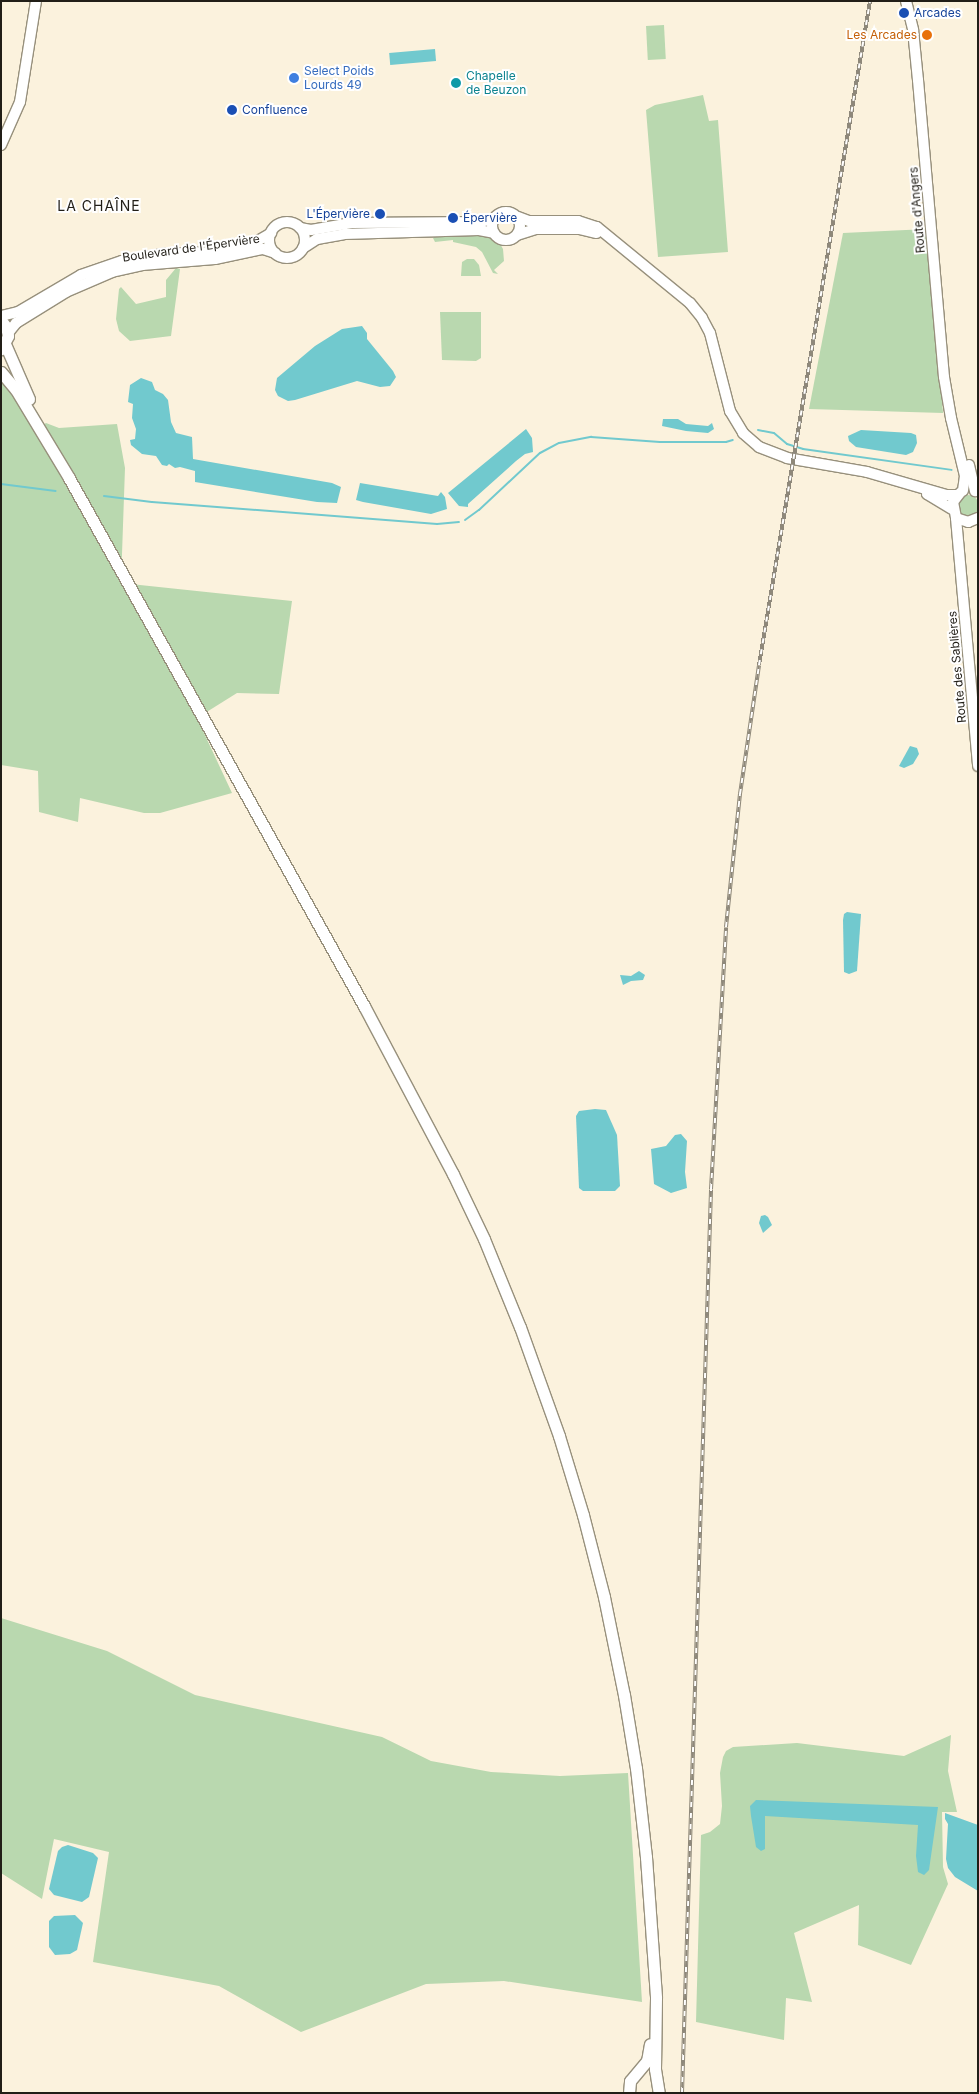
<!DOCTYPE html>
<meta charset="utf-8">
<style>
body{margin:0}
#map{position:relative;width:979px;height:2094px;overflow:hidden;background:#fbf2dd;font-family:Inter,sans-serif}
div>[style]{position:absolute}
.green>*{inset:0;background:#b9d8af;transform-origin:0 0}
.round{border-radius:50%}
.water>*{inset:0;background:#71c9ce;transform-origin:0 0}
.stream>*{height:2px;margin:-1px;padding:0 1px;transform-origin:1px;border-radius:1px;background:#71c9ce}
.roads{filter:drop-shadow(1px 0 #97907c) drop-shadow(-1px 0 #97907c) drop-shadow(0 1px #97907c) drop-shadow(0 -1px #97907c)}
.tertiary>*{height:10px;margin:-5px;padding:0 5px;transform-origin:5px;border-radius:5px;background:#fff}
.tertiary>.ring{margin:-5px;padding:0;box-sizing:content-box;background:none;border:10px solid #fff;border-radius:50%}
.secondary>*{height:11px;margin:-5.5px;padding:0 5.5px;transform-origin:5.5px;border-radius:5.5px;background:#fff}
.rail>*{height:4px;margin-top:-2px;transform-origin:0;background:repeating-linear-gradient(90deg,#fff 0 5.5px,#8e887a 0 11px);box-sizing:border-box;border-block:1px solid #8e887a}
.dots>*{width:14px;height:14px;translate:-50% -50%;box-sizing:border-box;border:2px solid #fff;border-radius:50%}
span{translate:-50% -50%;white-space:nowrap;text-align:center;line-height:1.15;-webkit-text-stroke:4px #fff;paint-order:stroke}
.transit-label{font-size:12px;color:#164399}
.left{translate:0 -50%;text-align:left}
.right{translate:-100% -50%;text-align:right}
.food-label{font-size:12px;color:#c56008}
.shop-label{font-size:12px;color:#366cbe}
.culture-label{font-size:12px;color:#0d838f}
.street-label{font-size:12px;color:#211e17}
.neighbourhood-label{font-size:14px;color:#211e17;letter-spacing:1px}
.frame{position:absolute;inset:0;border:2px solid #211e17;pointer-events:none}
</style>
<div id="map">
<div class="green">
<div style="left:664px;top:25px;width:34px;height:18px;rotate:87deg"></div>
<div style="clip-path:polygon(703px 95px,709px 121px,718px 120px,728px 252px,658px 257px,646px 110px,655px 105px)"></div>
<div style="clip-path:polygon(927px 229px,943px 413px,809px 409px,843px 233px)"></div>
<div style="clip-path:polygon(438px 234px,490px 235px,499px 242px,503px 249px,504px 261px,494px 270px,498px 274px,493px 273px,482px 252px,476px 247px,453px 242px,453px 240px,435px 242px,433px 238px)"></div>
<div style="clip-path:polygon(474px 259px,479px 265px,481px 276px,461px 276px,462px 262px,467px 259px)"></div>
<div style="clip-path:polygon(176px 268px,180px 269px,171px 336px,130px 341px,119px 331px,116px 319px,119px 289px,121px 287px,136px 304px,166px 297px,166px 280px)"></div>
<div style="clip-path:polygon(440px 312px,481px 312px,481px 358px,476px 361px,442px 360px)"></div>
<div style="clip-path:polygon(1px 379px,36px 429px,46px 423px,59px 428px,117px 424px,125px 468px,121px 583px,292px 601px,279px 694px,237px 693px,197px 718px,232px 793px,160px 813px,144px 813px,80px 798px,78px 822px,39px 812px,38px 771px,1px 765px)"></div>
<div class="round" style="left:957px;top:495px;width:22px;height:22px"></div>
<div style="clip-path:polygon(1px 1618px,107px 1651px,195px 1695px,382px 1737px,431px 1761px,491px 1772px,560px 1776px,628px 1773px,642px 2002px,504px 1981px,426px 1984px,301px 2032px,219px 1986px,93px 1962px,109px 1852px,54px 1839px,42px 1899px,1px 1873px)"></div>
<div style="clip-path:polygon(951px 1735px,948px 1771px,957px 1812px,942px 1812px,943px 1867px,948px 1884px,911px 1965px,858px 1945px,859px 1905px,794px 1933px,812px 2002px,786px 1998px,784px 2040px,696px 2022px,701px 1835px,710px 1832px,720px 1824px,722px 1806px,720px 1773px,723px 1757px,726px 1751px,733px 1747px,797px 1743px,904px 1756px)"></div>
</div>
<div class="water">
<div style="left:435px;top:49px;width:12px;height:46px;rotate:85deg"></div>
<div style="clip-path:polygon(362px 326px,367px 333px,367px 339px,393px 371px,396px 377px,390px 386px,380px 387px,357px 381px,295px 400px,288px 401px,278px 396px,275px 390px,277px 378px,315px 346px,342px 329px)"></div>
<div style="clip-path:polygon(141px 378px,152px 382px,155px 390px,163px 394px,168px 400px,171px 422px,176px 433px,192px 437px,193px 459px,332px 483px,341px 487px,337px 503px,317px 502px,195px 482px,195px 471px,180px 467px,175px 468px,169px 464px,167px 466px,162px 465px,156px 456px,142px 454px,131px 445px,130px 440px,135px 439px,136px 429px,132px 418px,133px 404px,128px 402px,130px 385px)"></div>
<div style="clip-path:polygon(663px 419px,678px 419px,686px 424px,708px 426px,712px 423px,714px 429px,708px 433px,686px 431px,662px 426px)"></div>
<div style="clip-path:polygon(526px 429px,532px 438px,533px 452px,525px 454px,516px 461px,468px 504px,468px 507px,459px 506px,448px 493px)"></div>
<div style="clip-path:polygon(861px 430px,911px 433px,916px 435px,917px 443px,913px 452px,906px 455px,856px 447px,849px 441px,848px 436px)"></div>
<div style="clip-path:polygon(360px 483px,438px 496px,441px 492px,445px 497px,447px 509px,431px 514px,363px 502px,356px 500px)"></div>
<div style="clip-path:polygon(910px 746px,917px 748px,919px 754px,913px 764px,904px 768px,899px 766px)"></div>
<div style="clip-path:polygon(847px 912px,861px 914px,857px 971px,849px 974px,844px 972px,843px 920px,844px 914px)"></div>
<div style="clip-path:polygon(639px 971px,645px 975px,643px 980px,631px 981px,623px 985px,620px 975px,631px 976px)"></div>
<div style="clip-path:polygon(595px 1109px,606px 1110px,617px 1135px,620px 1186px,615px 1191px,583px 1191px,579px 1188px,576px 1116px,579px 1111px)"></div>
<div style="clip-path:polygon(681px 1134px,687px 1141px,685px 1172px,687px 1188px,671px 1193px,654px 1184px,651px 1149px,666px 1146px,675px 1135px)"></div>
<div style="clip-path:polygon(765px 1215px,768px 1217px,772px 1225px,763px 1233px,759px 1223px,761px 1216px)"></div>
<div style="clip-path:polygon(756px 1800px,938px 1807px,929px 1870px,924px 1875px,918px 1872px,916px 1856px,918px 1825px,765px 1816px,765px 1849px,761px 1851px,756px 1847px,751px 1816px,750px 1806px)"></div>
<div style="clip-path:polygon(945px 1813px,978px 1825px,978px 1891px,955px 1877px,948px 1868px,946px 1859px,948px 1824px,945px 1819px)"></div>
<div style="clip-path:polygon(68px 1845px,93px 1853px,98px 1858px,89px 1897px,82px 1902px,54px 1895px,49px 1889px,58px 1851px,62px 1847px)"></div>
<div style="clip-path:polygon(75px 1915px,83px 1923px,77px 1950px,70px 1954px,55px 1955px,49px 1947px,49px 1921px,54px 1916px)"></div>
</div>
<div class="stream">
<div style="left:758px;top:430px;width:16px;rotate:11deg"></div>
<div style="left:774px;top:433px;width:17px;rotate:40deg"></div>
<div style="left:787px;top:444px;width:17px;rotate:17deg"></div>
<div style="left:803px;top:449px;width:150px;rotate:8deg"></div>
<div style="left:1px;top:484px;width:55px;rotate:7.3deg"></div>
<div style="left:104px;top:496px;width:48px;rotate:7.1deg"></div>
<div style="left:152px;top:502px;width:286px;rotate:4.4deg"></div>
<div style="left:437px;top:524px;width:22px;rotate:-5deg"></div>
<div style="left:465px;top:520px;width:17px;rotate:-36deg"></div>
<div style="left:479px;top:510px;width:83px;rotate:-43.1deg"></div>
<div style="left:540px;top:453px;width:21px;rotate:-28deg"></div>
<div style="left:559px;top:443px;width:33px;rotate:-11deg"></div>
<div style="left:591px;top:437px;width:69px;rotate:4.1deg"></div>
<div style="left:660px;top:442px;width:66px"></div>
<div style="left:726px;top:442px;width:7px;rotate:-16deg"></div>
</div>
<div class="roads">
<div class="tertiary">
<div style="left:906px;top:1px;width:30px;rotate:76deg"></div>
<div style="left:913px;top:30px;width:50px;rotate:84.3deg"></div>
<div style="left:918px;top:80px;width:298px;rotate:85deg"></div>
<div style="left:944px;top:377px;width:42px;rotate:80.3deg"></div>
<div style="left:951px;top:418px;width:60px;rotate:76.4deg"></div>
<div style="left:965px;top:476px;width:15px;rotate:98deg"></div>
<div style="left:1px;top:145px;width:47px;rotate:-66.2deg"></div>
<div style="left:20px;top:102px;width:102px;rotate:-81deg"></div>
<div class="ring" style="left:492px;top:212px;width:18px;height:18px"></div>
<div style="left:518px;top:217px;width:12px;rotate:20deg"></div>
<div style="left:529px;top:221px;width:49px"></div>
<div style="left:578px;top:221px;width:20px;rotate:18deg"></div>
<div style="left:597px;top:227px;width:120px;rotate:39.3deg"></div>
<div style="left:690px;top:303px;width:19px;rotate:51deg"></div>
<div style="left:702px;top:318px;width:17px;rotate:62deg"></div>
<div style="left:710px;top:333px;width:81px;rotate:75.6deg"></div>
<div style="left:730px;top:411px;width:26px;rotate:59deg"></div>
<div style="left:743px;top:433px;width:21px;rotate:41deg"></div>
<div style="left:759px;top:447px;width:30px;rotate:21deg"></div>
<div style="left:787px;top:458px;width:81px;rotate:9.9deg"></div>
<div style="left:867px;top:472px;width:82px;rotate:16.2deg"></div>
<div style="left:946px;top:495px;width:10px"></div>
<div class="ring" style="left:269px;top:222px;width:26px;height:26px"></div>
<div style="left:300px;top:228px;width:11px;rotate:10deg"></div>
<div style="left:311px;top:230px;width:41px;rotate:-9.9deg"></div>
<div style="left:351px;top:223px;width:128px;rotate:-0.4deg"></div>
<div style="left:479px;top:222px;width:15px;rotate:-11deg"></div>
<div style="left:517px;top:235px;width:19px;rotate:-18deg"></div>
<div style="left:535px;top:229px;width:44px"></div>
<div style="left:579px;top:229px;width:18px;rotate:13deg"></div>
<div style="left:303px;top:248px;width:17px;rotate:-33deg"></div>
<div style="left:317px;top:239px;width:27px;rotate:-10deg"></div>
<div style="left:344px;top:234px;width:135px;rotate:-1.7deg"></div>
<div style="left:479px;top:230px;width:15px;rotate:11deg"></div>
<div style="left:1px;top:316px;width:17px;rotate:-13deg"></div>
<div style="left:18px;top:312px;width:73px;rotate:-30.4deg"></div>
<div style="left:81px;top:275px;width:43px;rotate:-18.9deg"></div>
<div style="left:122px;top:261px;width:40px;rotate:-10deg"></div>
<div style="left:161px;top:254px;width:50px;rotate:-2.3deg"></div>
<div style="left:211px;top:252px;width:44px;rotate:-11.8deg"></div>
<div style="left:254px;top:243px;width:20px;rotate:-30deg"></div>
<div style="left:8px;top:333px;width:13px;rotate:-51deg"></div>
<div style="left:16px;top:323px;width:59px;rotate:-31.8deg"></div>
<div style="left:66px;top:292px;width:50px;rotate:-23.5deg"></div>
<div style="left:112px;top:272px;width:31px;rotate:-13deg"></div>
<div style="left:142px;top:265px;width:73px;rotate:-4.7deg"></div>
<div style="left:215px;top:259px;width:49px;rotate:-11.8deg"></div>
<div style="left:263px;top:249px;width:13px;rotate:18deg"></div>
<div style="left:969px;top:465px;width:27px;rotate:77deg"></div>
<div style="left:960px;top:493px;width:11px;rotate:128deg"></div>
<div style="left:953px;top:502px;width:16px;rotate:79deg"></div>
<div style="left:956px;top:518px;width:13px;rotate:18deg"></div>
<div style="left:968px;top:522px;width:11px;rotate:-22deg"></div>
<div style="left:927px;top:494px;width:29px;rotate:31deg"></div>
<div style="left:956px;top:518px;width:249px;rotate:84.9deg"></div>
</div>
<div class="secondary">
<div style="left:1px;top:320px;width:9px;rotate:54deg"></div>
<div style="left:6px;top:327px;width:9px;rotate:77deg"></div>
<div style="left:8px;top:336px;width:15px;rotate:118deg"></div>
<div style="left:5px;top:344px;width:60px;rotate:66.4deg"></div>
<div style="left:1px;top:372px;width:23px;rotate:50deg"></div>
<div style="left:16px;top:390px;width:103px;rotate:58.9deg"></div>
<div style="left:69px;top:478px;width:605px;rotate:60.81deg"></div>
<div style="left:364px;top:1006px;width:190px;rotate:62.1deg"></div>
<div style="left:453px;top:1174px;width:72px;rotate:64.5deg"></div>
<div style="left:484px;top:1239px;width:95px;rotate:67.8deg"></div>
<div style="left:520px;top:1327px;width:116px;rotate:70.3deg"></div>
<div style="left:559px;top:1436px;width:83px;rotate:73.1deg"></div>
<div style="left:583px;top:1515px;width:85px;rotate:75.6deg"></div>
<div style="left:604px;top:1597px;width:100px;rotate:78.5deg"></div>
<div style="left:624px;top:1695px;width:74px;rotate:80.7deg"></div>
<div style="left:636px;top:1768px;width:90px;rotate:83.6deg"></div>
<div style="left:646px;top:1857px;width:141px;rotate:85.9deg"></div>
<div style="left:656px;top:1998px;width:71px;rotate:90.8deg"></div>
<div style="left:655px;top:2069px;width:24px;rotate:81deg"></div>
<div style="left:629px;top:2093px;width:12px;rotate:-85deg"></div>
<div style="left:630px;top:2081px;width:26px;rotate:-50deg"></div>
<div style="left:647px;top:2061px;width:17px;rotate:-80deg"></div>
</div>
</div>
<div class="rail">
<div style="left:682px;top:2093px;width:904px;rotate:-88.16deg"></div>
<div style="left:711px;top:1189px;width:262px;rotate:-86.7deg"></div>
<div style="left:726px;top:927px;width:134px;rotate:-84deg"></div>
<div style="left:740px;top:794px;width:130px;rotate:-81.6deg"></div>
<div style="left:759px;top:665px;width:673px;rotate:-80.51deg"></div>
</div>
<div class="dots">
<div style="left:904px;top:13px;background:#1a4fb4"></div>
<div style="left:927px;top:35px;background:#e8710a"></div>
<div style="left:294px;top:78px;background:#3f7fe0"></div>
<div style="left:456px;top:83px;background:#0f9aa8"></div>
<div style="left:232px;top:110px;background:#1a4fb4"></div>
<div style="left:380px;top:214px;background:#1a4fb4"></div>
<div style="left:453px;top:218px;background:#1a4fb4"></div>
</div>
<div class="transit-label">
<span class="left" style="left:914px;top:13px">Arcades</span>
<span class="left" style="left:242px;top:110px">Confluence</span>
<span class="right" style="left:370px;top:214px">L'Épervière</span>
<span class="left" style="left:463px;top:218px">Épervière</span>
</div>
<div class="food-label">
<span class="right" style="left:917px;top:35px">Les Arcades</span>
</div>
<div class="shop-label">
<span class="left" style="left:304px;top:78px">Select Poids<br>Lourds 49</span>
</div>
<div class="culture-label">
<span class="left" style="left:466px;top:83px">Chapelle<br>de Beuzon</span>
</div>
<div class="street-label">
<span style="left:917px;top:210px;rotate:-95deg">Route d'Angers</span>
<span style="left:191px;top:248px;rotate:-8deg">Boulevard de l'Épervière</span>
<span style="left:957px;top:667px;rotate:-95deg">Route des Sablières</span>
</div>
<div class="neighbourhood-label">
<span style="left:99px;top:206px">LA CHAÎNE</span>
</div>
<div class="frame"></div>
</div>
